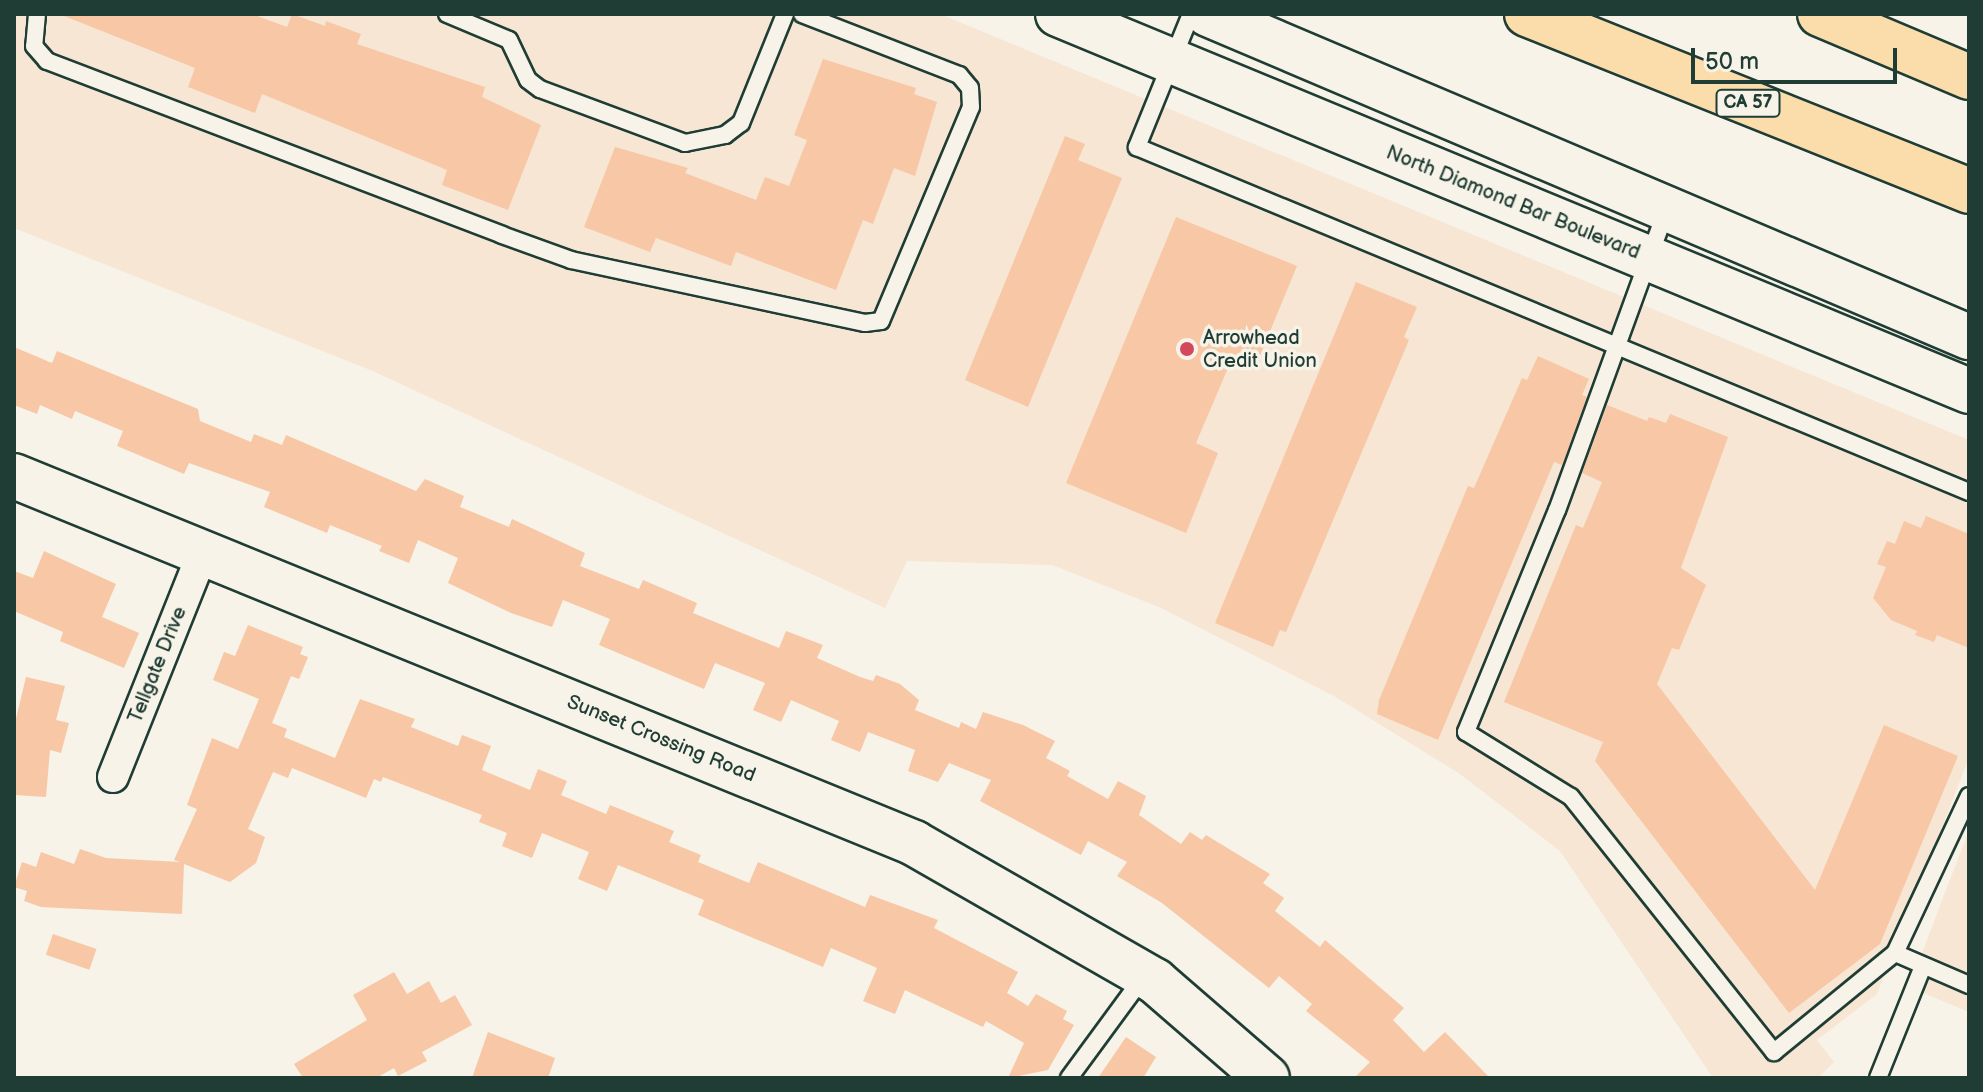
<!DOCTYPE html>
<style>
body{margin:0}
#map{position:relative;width:1983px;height:1092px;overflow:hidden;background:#f7f3e8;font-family:"Balsamiq Sans",sans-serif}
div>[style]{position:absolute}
.built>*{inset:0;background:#f7e6d4}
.building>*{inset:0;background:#f7c7a6;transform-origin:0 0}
.roads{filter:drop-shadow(2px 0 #1f3d34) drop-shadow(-2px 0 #1f3d34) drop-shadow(0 2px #1f3d34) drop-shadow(0 -2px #1f3d34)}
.lane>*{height:16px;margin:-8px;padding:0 8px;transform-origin:8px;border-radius:8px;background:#f7f3e8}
.street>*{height:30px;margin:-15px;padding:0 15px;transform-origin:15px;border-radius:15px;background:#f7f3e8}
.secondary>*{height:44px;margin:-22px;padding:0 22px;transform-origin:22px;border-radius:22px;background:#f7f3e8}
.highway>*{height:44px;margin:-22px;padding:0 22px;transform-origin:22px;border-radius:22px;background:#fbddab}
.dots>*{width:22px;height:22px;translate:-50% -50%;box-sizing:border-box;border:4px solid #f7f3e8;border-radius:50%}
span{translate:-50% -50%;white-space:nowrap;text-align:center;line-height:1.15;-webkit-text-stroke:7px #f7f3e8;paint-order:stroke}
.shield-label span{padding:2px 6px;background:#f7f3e8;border:2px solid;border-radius:6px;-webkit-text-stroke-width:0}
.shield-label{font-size:18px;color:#1f3d34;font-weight:700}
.street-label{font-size:20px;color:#1f3d34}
.poi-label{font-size:20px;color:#1f3d34}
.left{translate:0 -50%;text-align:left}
.frame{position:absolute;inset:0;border:16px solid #1f3d34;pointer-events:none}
.scale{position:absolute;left:1691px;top:48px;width:206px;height:36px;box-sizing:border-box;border:4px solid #1f3d34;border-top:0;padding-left:10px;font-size:24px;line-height:28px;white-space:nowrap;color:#1f3d34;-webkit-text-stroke:6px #f7f3e8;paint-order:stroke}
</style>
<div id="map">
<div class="built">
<div style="clip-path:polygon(14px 14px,940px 14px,1969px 440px,1969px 758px,1877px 994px,1817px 1040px,1834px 1062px,1818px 1078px,1713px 1078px,1560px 851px,1460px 774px,1334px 696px,1159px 607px,1052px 565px,907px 561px,885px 608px,375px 372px,14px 228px)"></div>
<div style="clip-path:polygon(1969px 830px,1969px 1012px,1909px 987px)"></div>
</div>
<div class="building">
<div style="clip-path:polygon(59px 14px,252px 14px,287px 27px,292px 14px,325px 26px,326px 21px,361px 34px,357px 44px,485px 87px,482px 97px,541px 125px,508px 210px,442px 185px,447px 170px,262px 94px,255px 113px,188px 87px,195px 68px)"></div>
<div style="clip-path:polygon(823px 59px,916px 88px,914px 94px,937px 102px,915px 176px,894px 168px,873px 224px,863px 220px,836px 290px,736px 252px,731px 266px,656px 238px,650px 252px,584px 227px,615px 147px,688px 168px,685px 173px,756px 200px,765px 177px,789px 186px,807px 140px,794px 135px)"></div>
<div style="clip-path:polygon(1065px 136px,1085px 144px,1078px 160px,1122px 178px,1028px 407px,965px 380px)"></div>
<div style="clip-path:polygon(1176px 217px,1297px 266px,1254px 370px,1231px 361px,1196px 443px,1218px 453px,1186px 533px,1066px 483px)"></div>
<div style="clip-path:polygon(1356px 282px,1417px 307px,1404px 337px,1409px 340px,1286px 632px,1280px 630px,1273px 647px,1215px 623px)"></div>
<div style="clip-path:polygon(14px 347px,52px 363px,57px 351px,198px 409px,200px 421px,251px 442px,254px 434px,282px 445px,286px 435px,416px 491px,425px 479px,464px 496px,460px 507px,509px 527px,512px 519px,585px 553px,580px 566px,639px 589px,643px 580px,697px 603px,693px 613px,779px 648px,786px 631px,823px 645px,817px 658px,860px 677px,873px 681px,876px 675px,900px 684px,919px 700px,915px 710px,959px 728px,961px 722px,976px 729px,983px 712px,1023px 725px,1055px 741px,1046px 758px,1070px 771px,1067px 776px,1108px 799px,1118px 781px,1146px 796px,1139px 815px,1181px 844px,1190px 832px,1202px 840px,1206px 835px,1270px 874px,1263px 883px,1284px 898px,1275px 911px,1320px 947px,1325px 940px,1404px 1008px,1393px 1020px,1424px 1052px,1445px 1032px,1490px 1078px,1354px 1078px,1370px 1062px,1306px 1011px,1312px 1004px,1279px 976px,1269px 988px,1162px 903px,1117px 876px,1127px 862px,1088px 841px,1081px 855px,980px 801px,991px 780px,949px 763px,938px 782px,908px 771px,915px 750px,868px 732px,860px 752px,831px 740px,839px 721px,791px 700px,781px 722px,753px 710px,765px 683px,715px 663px,704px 689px,599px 645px,610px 619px,563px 600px,552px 627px,511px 613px,448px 583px,458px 558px,418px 540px,409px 563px,379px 551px,382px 546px,330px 525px,327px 533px,264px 507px,270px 492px,189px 463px,184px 474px,117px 446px,123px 431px,75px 411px,72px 419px,40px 405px,37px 414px,14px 405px)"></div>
<div style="clip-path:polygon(1538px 356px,1589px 379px,1582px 395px,1587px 397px,1562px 465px,1554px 462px,1438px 740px,1377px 714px,1379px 700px,1468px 486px,1474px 488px,1522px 378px,1527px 380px)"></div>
<div style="clip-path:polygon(1607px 405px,1647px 421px,1649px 417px,1666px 423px,1670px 414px,1728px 437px,1681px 568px,1706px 585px,1679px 650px,1672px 648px,1657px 684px,1815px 890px,1884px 725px,1958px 756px,1880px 944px,1789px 1013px,1595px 761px,1603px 742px,1504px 702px,1576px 525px,1583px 528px,1602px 482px,1582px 473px)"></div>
<div style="clip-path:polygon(1926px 516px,1969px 534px,1969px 648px,1937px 635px,1934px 642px,1915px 635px,1917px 631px,1891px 620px,1873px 598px,1886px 567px,1877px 564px,1887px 541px,1895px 544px,1904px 521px,1921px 528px)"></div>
<div style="clip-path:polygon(44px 551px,116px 584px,102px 617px,139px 633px,124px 668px,60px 641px,63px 632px,14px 611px,14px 571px,33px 578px)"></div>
<div style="clip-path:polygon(248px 625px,303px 647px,300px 654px,308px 657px,299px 679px,291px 676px,272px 723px,287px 729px,284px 737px,335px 758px,360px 699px,415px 719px,411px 727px,458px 746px,462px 735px,491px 746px,482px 770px,530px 790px,538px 769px,567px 781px,561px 795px,606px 814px,610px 805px,674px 831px,669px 842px,701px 855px,698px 862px,749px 883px,758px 862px,865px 907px,870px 895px,938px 920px,934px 928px,1018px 972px,1007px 993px,1028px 1006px,1036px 994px,1067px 1011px,1063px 1019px,1074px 1025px,1048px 1070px,1008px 1078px,1024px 1043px,986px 1021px,983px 1027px,905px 990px,895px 1014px,863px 1001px,877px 968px,831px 948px,823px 967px,698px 915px,704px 900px,618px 865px,607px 891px,578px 879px,589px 852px,542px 833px,532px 858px,502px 846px,507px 833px,479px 822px,482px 815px,383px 777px,381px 782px,374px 779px,366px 798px,292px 768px,288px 778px,273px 772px,248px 829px,265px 837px,256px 863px,230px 882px,184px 864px,182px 914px,41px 907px,24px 901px,27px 891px,14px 887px,22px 862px,36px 867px,41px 852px,74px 864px,80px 849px,106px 858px,180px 862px,174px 860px,197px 809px,187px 805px,212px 738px,238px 749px,259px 699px,213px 680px,224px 652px,235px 656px)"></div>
<div style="clip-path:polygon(26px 677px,65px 686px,56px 720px,69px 723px,61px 753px,50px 750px,46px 797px,15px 795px,14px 727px)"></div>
<div style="left:53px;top:934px;width:46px;height:22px;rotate:19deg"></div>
<div style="clip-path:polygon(394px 972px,407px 994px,429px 981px,441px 1003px,455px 995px,472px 1025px,422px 1052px,427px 1061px,398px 1076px,394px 1068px,376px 1078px,303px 1078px,294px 1064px,367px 1020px,353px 995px)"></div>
<div style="clip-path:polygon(488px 1032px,555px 1058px,548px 1078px,472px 1078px)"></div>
<div style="clip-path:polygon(1126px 1037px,1156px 1057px,1143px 1078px,1098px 1078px)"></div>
</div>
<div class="roads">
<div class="lane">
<div style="left:37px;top:14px;width:32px;rotate:95deg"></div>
<div style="left:34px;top:46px;width:20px;rotate:49deg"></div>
<div style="left:47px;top:61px;width:487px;rotate:20.9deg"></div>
<div style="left:502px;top:235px;width:73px;rotate:19.9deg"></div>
<div style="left:571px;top:260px;width:301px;rotate:12.1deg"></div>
<div style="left:865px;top:323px;width:16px;rotate:-7deg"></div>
<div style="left:881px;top:321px;width:232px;rotate:-67.2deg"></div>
<div style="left:971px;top:107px;width:19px;rotate:-93deg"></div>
<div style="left:970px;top:88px;width:17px;rotate:-130deg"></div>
<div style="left:959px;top:75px;width:168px;rotate:-158.8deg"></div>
<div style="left:447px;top:14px;width:67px;rotate:22.8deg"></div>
<div style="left:509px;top:40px;width:44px;rotate:64.6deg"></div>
<div style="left:528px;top:80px;width:15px;rotate:37deg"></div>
<div style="left:540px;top:89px;width:155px;rotate:20.4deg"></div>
<div style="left:685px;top:143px;width:41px;rotate:-11.3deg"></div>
<div style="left:725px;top:135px;width:20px;rotate:-37deg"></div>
<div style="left:741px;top:123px;width:118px;rotate:-68deg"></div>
<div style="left:1191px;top:14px;width:144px;rotate:112.1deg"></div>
<div style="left:1137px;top:147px;width:901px;rotate:22.52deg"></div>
<div style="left:1666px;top:211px;width:318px;rotate:110deg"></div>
<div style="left:1557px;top:510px;width:240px;rotate:112.3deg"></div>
<div style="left:1466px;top:732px;width:123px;rotate:31.8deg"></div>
<div style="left:1571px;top:797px;width:326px;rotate:51.5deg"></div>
<div style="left:1774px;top:1052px;width:156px;rotate:-39.3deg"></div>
<div style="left:1969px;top:796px;width:174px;rotate:115.2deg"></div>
<div style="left:1895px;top:953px;width:81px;rotate:23.4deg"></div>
<div style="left:1069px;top:1078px;width:127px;rotate:-53.7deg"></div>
<div style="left:1878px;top:1078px;width:121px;rotate:-68.1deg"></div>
</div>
<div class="street">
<div style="left:113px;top:777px;width:242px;rotate:-68.2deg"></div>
</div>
<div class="secondary">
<div style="left:1058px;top:14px;width:986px;rotate:22.48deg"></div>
<div style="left:1208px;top:14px;width:827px;rotate:23deg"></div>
<div style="left:14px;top:476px;width:972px;rotate:22.18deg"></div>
<div style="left:914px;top:843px;width:278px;rotate:29.8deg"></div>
<div style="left:1155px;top:981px;width:148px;rotate:40.9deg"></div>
</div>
<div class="highway">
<div style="left:1527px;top:14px;width:476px;rotate:21.8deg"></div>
<div style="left:1820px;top:14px;width:162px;rotate:22.9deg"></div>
</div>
</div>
<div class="dots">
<div style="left:1187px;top:349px;background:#d1495b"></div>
</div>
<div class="shield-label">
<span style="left:1748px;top:103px">CA 57</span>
</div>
<div class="street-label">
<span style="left:1513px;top:203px;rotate:22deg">North Diamond Bar Boulevard</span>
<span style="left:158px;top:665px;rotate:-68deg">Tellgate Drive</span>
<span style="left:661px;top:739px;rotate:22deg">Sunset Crossing Road</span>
</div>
<div class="poi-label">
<span class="left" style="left:1203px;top:350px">Arrowhead<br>Credit Union</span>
</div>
<div class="frame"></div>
<div class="scale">50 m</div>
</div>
